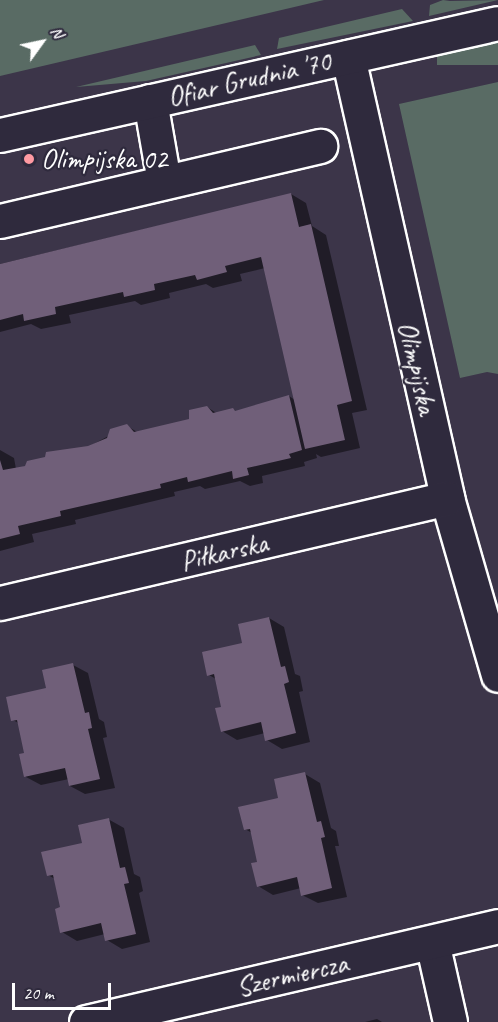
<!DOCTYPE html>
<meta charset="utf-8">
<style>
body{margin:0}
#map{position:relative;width:498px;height:1022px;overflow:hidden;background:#3c3549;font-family:Caveat,sans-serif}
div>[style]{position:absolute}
.green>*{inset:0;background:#596b64;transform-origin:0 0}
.shadow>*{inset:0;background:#0007}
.building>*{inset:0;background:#705f79}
.roads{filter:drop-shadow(2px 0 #fff) drop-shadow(-2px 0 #fff) drop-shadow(0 2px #fff) drop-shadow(0 -2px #fff)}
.street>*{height:33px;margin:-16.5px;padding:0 16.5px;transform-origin:16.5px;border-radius:16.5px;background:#2f2a3d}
.secondary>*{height:33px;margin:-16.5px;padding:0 16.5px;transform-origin:16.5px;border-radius:16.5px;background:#2f2a3d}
.dots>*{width:16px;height:16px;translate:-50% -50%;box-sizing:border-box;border:3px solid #2f2a3d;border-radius:50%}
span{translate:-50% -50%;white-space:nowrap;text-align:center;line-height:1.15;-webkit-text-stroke:4.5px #2f2a3d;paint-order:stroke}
.street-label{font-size:28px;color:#fff}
.poi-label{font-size:28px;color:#fff}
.left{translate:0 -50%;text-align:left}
.north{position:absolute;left:12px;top:12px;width:60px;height:60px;-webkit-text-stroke:4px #2f2a3d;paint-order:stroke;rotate:57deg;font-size:16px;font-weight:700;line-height:24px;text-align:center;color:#fff}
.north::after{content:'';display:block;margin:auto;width:21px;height:27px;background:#fff;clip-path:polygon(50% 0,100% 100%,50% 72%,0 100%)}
.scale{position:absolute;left:12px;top:983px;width:99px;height:27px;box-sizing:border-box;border:3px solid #fff;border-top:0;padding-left:8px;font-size:18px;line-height:21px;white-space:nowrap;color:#fff;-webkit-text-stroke:4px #2f2a3d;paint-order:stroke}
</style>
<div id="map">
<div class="green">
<div style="clip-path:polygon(0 0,324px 0,0 76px)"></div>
<div style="clip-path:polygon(443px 0,450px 1px,498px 0,429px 16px,430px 5px)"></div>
<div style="clip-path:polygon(402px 9px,413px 21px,277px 49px,279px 38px)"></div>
<div style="left:498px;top:43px;width:22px;height:61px;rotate:90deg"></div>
<div style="clip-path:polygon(255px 45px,261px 55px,146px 81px,76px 87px)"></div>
<div style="clip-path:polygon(498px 82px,498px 374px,487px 372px,460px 378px,399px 104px)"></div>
</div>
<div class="shadow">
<div style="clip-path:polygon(291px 194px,306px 203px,312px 226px,326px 235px,367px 410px,352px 413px,360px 448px,321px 457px,316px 454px,317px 458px,304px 462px,305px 466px,262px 476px,263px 483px,250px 486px,240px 481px,205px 489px,200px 486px,174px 492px,175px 496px,75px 520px,76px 524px,32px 534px,34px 542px,0 551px,0 450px,14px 458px,16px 469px,88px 447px,127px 426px,139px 433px,190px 420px,207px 407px,218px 414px,237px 412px,289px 396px,295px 400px,265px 268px,240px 274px,242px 281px,213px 288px,206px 284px,169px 293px,170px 298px,141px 305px,135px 301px,69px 315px,71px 323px,41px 329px,31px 324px,0 332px,0 264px)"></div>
<div style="clip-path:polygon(269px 618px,284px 627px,295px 674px,300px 676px,303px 691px,299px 692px,310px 742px,282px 749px,267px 740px,265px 733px,237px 740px,222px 731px,223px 708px,216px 679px,209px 675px)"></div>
<div style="clip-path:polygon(73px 665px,88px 673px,99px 719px,104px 722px,107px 737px,103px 738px,115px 788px,85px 794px,70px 786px,69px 779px,41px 785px,26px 777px,26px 754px,20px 724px,13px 720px)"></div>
<div style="clip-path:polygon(305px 774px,320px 783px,331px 828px,336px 831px,339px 846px,335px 846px,347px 897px,318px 903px,302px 895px,301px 888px,273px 895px,258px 886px,259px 863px,252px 833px,245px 829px)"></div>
<div style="clip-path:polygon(108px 819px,124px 828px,134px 874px,140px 877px,143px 891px,139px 893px,150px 942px,122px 949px,107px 940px,105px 934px,77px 941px,62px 932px,62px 909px,55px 879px,48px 875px)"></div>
<div style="clip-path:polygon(377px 1019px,382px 1022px,365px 1022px)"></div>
</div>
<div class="building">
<div style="clip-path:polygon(291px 193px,299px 227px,311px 224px,352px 401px,337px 405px,345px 440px,305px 449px,261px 257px,225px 266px,227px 272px,197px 280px,195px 275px,154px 284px,155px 290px,124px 297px,123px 292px,55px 307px,56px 314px,24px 321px,23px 314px,0 320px,0 264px)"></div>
<div style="clip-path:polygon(289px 395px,302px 450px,289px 454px,291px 458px,247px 468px,249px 475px,233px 479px,232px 471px,188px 482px,187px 477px,160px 484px,161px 488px,60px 511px,61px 516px,18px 526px,20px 534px,0 539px,0 460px,3px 470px,25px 466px,27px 461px,45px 457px,46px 452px,88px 446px,107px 438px,110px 429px,127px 424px,134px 432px,189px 419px,189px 410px,207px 406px,213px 413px,233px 408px,235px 411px)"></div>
<div style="clip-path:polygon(269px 617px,281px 667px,285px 666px,289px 682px,284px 684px,296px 733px,265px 741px,261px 722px,221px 732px,215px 708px,221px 707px,214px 674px,207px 676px,202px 652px,242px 643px,238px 624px)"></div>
<div style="clip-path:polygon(73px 663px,85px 713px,89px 712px,92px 728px,88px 729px,100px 779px,69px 786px,65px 768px,24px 777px,19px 754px,24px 753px,17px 720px,11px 721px,6px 697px,46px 688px,42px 670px)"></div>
<div style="clip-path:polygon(305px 772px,317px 822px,321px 821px,325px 837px,321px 838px,332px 888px,301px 896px,297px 877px,257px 887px,251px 863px,257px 862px,250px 829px,244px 830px,238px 807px,278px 798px,274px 779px)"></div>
<div style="clip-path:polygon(109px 818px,120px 868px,125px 867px,129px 883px,124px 884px,136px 934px,105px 941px,101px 923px,60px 933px,55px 909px,60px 907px,53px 875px,47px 876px,41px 852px,82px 843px,78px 825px)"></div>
</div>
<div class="roads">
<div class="street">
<div style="left:348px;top:57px;width:452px;rotate:77.3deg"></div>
<div style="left:447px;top:498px;width:184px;rotate:73.9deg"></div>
<div style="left:150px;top:101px;width:81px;rotate:80.1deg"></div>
<div style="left:0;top:221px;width:329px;rotate:-13.2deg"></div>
<div style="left:0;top:603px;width:459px;rotate:-13.2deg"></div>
<div style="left:432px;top:942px;width:82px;rotate:77.3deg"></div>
<div style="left:86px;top:1022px;width:423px;rotate:-13.1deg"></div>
</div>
<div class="secondary">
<div style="left:0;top:135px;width:510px;rotate:-12.67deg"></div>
</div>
</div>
<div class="dots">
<div style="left:29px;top:159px;background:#ff9aa2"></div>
</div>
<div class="street-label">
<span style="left:249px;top:79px;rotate:-13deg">Ofiar Grudnia '70</span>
<span style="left:417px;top:368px;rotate:77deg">Olimpijska</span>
<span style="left:224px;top:552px;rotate:-13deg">Piłkarska</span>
<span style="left:292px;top:975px;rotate:-13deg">Szermiercza</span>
</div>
<div class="poi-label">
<span class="left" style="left:41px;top:159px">Olimpijska 02</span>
</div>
<div class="north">N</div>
<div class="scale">20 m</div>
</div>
